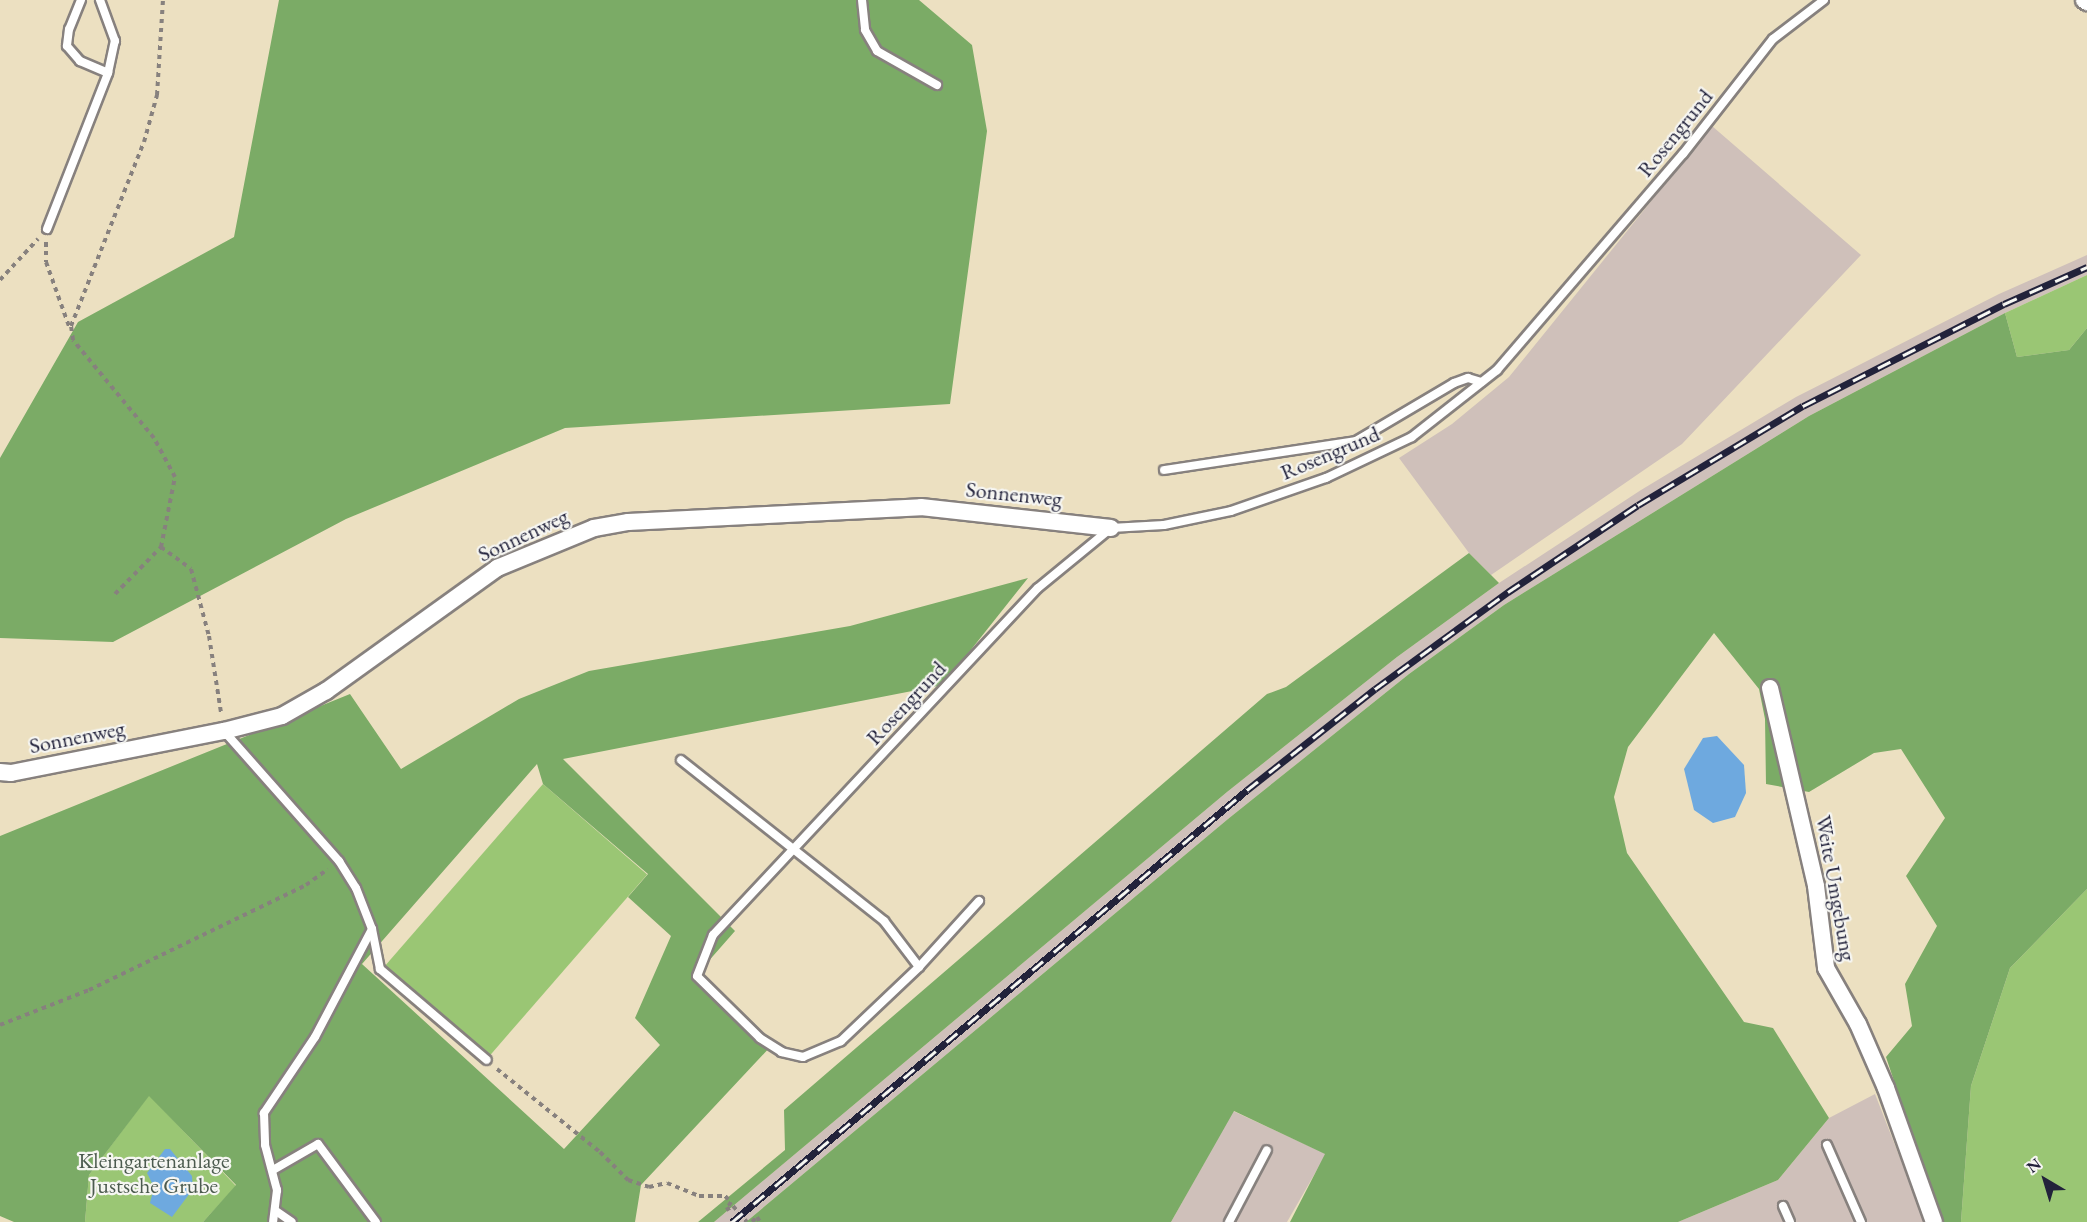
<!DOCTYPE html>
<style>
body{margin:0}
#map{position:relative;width:2087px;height:1222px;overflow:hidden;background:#ece0c1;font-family:"EB Garamond",serif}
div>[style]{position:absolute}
.industrial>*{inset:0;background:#cfc0ba}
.green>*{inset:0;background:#9ac674;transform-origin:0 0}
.forest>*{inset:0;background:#7bab66}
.water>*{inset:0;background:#6ea9df}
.path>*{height:4px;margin-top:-2px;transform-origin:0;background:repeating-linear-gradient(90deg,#87817e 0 4.5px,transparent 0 9px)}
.roads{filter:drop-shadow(2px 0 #87817e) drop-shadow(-2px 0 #87817e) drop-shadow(0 2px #87817e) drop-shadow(0 -2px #87817e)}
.service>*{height:8px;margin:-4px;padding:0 4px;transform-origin:4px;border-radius:4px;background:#fff}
.minor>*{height:16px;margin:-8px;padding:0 8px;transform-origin:8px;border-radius:8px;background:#fff}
.rail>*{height:7px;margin-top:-3.5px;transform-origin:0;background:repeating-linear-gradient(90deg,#f6f6f2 0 14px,#22223b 0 28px);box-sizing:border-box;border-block:2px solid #22223b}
span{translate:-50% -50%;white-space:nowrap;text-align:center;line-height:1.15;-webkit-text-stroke:4.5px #f6f6f2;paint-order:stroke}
.street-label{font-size:22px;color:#22223b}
.park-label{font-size:22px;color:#4c5b4f}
.north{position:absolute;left:2015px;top:1150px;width:60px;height:60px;-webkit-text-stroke:4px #f6f6f2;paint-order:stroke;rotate:322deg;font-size:16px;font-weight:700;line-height:24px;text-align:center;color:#22223b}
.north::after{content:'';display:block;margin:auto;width:21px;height:27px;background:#22223b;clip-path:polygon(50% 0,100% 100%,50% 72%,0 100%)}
</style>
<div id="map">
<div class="industrial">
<div style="clip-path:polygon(1712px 126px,1861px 255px,1682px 444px,1491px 575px,1469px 553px,1399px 458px,1452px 424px,1509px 377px)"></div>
<div style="clip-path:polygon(2087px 255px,2087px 275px,2005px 313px,1809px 416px,1504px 605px,1409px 674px,1228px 819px,746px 1222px,714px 1222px,1227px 792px,1397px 657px,1499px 583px,1641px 490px,1796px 397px,1999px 294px)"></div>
<div style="clip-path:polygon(1875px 1094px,1925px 1222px,1678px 1222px,1778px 1180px,1829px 1118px)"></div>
<div style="clip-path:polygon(1233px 1111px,1326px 1154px,1287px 1222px,1171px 1222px)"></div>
</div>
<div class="green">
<div style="clip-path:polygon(2087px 275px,2087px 328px,2069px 350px,2017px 357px,2005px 313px)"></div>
<div style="left:543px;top:784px;width:138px;height:242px;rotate:41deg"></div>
<div style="clip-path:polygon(2087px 889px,2087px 1222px,1961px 1222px,1971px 1086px,2010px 968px)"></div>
<div style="clip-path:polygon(149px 1095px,236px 1186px,203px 1222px,85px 1222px,89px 1175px)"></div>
</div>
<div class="forest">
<div style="clip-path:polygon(279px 0,919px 0,972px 45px,987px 131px,950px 404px,565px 428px,346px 519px,113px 642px,0 638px,0 458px,78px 322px,234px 237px)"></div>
<div style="clip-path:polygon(2005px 313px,2017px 357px,2069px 350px,2087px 328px,2087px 889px,2010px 968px,1971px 1086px,1961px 1222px,1941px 1222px,1886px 1057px,1912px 1026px,1905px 984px,1937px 926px,1906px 876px,1945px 818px,1901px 749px,1874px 753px,1809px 792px,1766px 784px,1765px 719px,1759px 689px,1714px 633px,1628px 747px,1614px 797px,1627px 853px,1744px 1022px,1773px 1028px,1829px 1118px,1778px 1180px,1678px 1222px,1290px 1222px,1325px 1154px,1234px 1111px,1171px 1222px,746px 1222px,1228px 819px,1409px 674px,1504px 605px,1809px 416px)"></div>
<div style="clip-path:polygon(1469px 553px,1499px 583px,1397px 657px,1227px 792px,714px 1222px,698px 1222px,785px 1150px,784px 1110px,1267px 694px,1286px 687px)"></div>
<div style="clip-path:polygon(evenodd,1028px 578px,943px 685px,563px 759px,735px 931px,699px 972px,772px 1045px,641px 1185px,635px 1222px,203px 1222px,236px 1185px,149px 1096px,89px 1175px,85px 1222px,14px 1222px,0 1216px,0 836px,350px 694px,401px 769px,519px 699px,589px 671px,850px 626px,1028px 578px,537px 764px,543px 784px,648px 874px,628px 897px,671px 936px,635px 1018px,660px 1045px,564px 1149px,362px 964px,537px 764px)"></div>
</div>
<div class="water">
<div style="clip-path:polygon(1717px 736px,1744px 765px,1746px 793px,1735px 817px,1713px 823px,1694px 810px,1684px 769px,1703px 738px)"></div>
<div style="clip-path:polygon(165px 1149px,170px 1149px,192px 1176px,193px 1189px,172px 1217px,150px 1203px,154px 1187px,147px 1173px)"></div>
</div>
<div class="path">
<div style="left:46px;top:242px;width:20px;rotate:90deg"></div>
<div style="left:46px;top:262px;width:71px;rotate:70.3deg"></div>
<div style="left:0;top:280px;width:56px;rotate:-47.2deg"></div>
<div style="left:161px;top:547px;width:37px;rotate:36deg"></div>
<div style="left:191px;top:569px;width:69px;rotate:75deg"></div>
<div style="left:209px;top:636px;width:78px;rotate:81.1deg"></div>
<div style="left:115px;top:594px;width:66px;rotate:-45.6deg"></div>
<div style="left:161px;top:547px;width:71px;rotate:-78.7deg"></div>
<div style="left:175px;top:477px;width:44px;rotate:-118.3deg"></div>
<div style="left:154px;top:438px;width:127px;rotate:-129.6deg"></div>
<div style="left:73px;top:340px;width:14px;rotate:-98deg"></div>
<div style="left:71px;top:326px;width:198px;rotate:-68.4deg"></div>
<div style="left:144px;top:142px;width:49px;rotate:-74.5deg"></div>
<div style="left:157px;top:95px;width:95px;rotate:-86.4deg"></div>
<div style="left:0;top:1025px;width:96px;rotate:-21.5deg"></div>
<div style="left:89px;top:990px;width:241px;rotate:-25.8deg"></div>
<div style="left:306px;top:885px;width:27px;rotate:-36deg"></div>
<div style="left:497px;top:1069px;width:132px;rotate:38.9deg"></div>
<div style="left:600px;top:1152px;width:40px;rotate:45deg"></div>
<div style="left:628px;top:1180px;width:22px;rotate:18deg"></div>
<div style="left:649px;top:1187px;width:18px;rotate:-13deg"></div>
<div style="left:667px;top:1183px;width:35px;rotate:22deg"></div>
<div style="left:699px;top:1196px;width:26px"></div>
<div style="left:725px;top:1196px;width:8px;rotate:45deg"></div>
<div style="left:731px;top:1202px;width:9px;rotate:122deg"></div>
<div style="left:726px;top:1210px;width:8px;rotate:-30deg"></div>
<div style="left:733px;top:1206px;width:21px;rotate:49deg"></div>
<div style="left:752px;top:1222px;width:7px;rotate:-45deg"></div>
<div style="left:757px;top:1217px;width:6px;rotate:59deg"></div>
</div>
<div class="roads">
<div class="service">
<div style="left:81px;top:0;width:31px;rotate:112deg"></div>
<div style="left:69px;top:29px;width:17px;rotate:97deg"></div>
<div style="left:67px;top:46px;width:20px;rotate:49deg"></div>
<div style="left:80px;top:61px;width:30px;rotate:23deg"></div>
<div style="left:862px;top:0;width:30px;rotate:84deg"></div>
<div style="left:865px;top:30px;width:24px;rotate:60deg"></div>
<div style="left:877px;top:51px;width:69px;rotate:29.5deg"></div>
<div style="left:47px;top:229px;width:168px;rotate:-68.6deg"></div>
<div style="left:108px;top:73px;width:33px;rotate:-78deg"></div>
<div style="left:115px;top:41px;width:44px;rotate:-110.1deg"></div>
<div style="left:1164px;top:470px;width:194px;rotate:-8.6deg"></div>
<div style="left:1356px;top:441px;width:114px;rotate:-30.6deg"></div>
<div style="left:1454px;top:383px;width:15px;rotate:-20deg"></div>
<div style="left:1468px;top:378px;width:14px;rotate:17deg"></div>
<div style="left:224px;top:731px;width:174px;rotate:48.5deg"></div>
<div style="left:339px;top:861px;width:32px;rotate:58deg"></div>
<div style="left:356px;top:888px;width:44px;rotate:68.7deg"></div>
<div style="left:372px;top:929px;width:122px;rotate:117.8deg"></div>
<div style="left:315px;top:1037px;width:92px;rotate:123.9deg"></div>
<div style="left:264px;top:1113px;width:32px;rotate:88deg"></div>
<div style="left:265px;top:1145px;width:47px;rotate:75.1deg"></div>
<div style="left:277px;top:1190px;width:32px;rotate:97deg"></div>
<div style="left:681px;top:760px;width:259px;rotate:38.4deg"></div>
<div style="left:884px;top:921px;width:58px;rotate:52.7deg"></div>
<div style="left:979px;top:901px;width:89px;rotate:132.3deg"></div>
<div style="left:919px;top:967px;width:108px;rotate:136.5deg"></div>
<div style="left:841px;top:1041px;width:41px;rotate:157.2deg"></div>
<div style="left:803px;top:1057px;width:22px;rotate:-167deg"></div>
<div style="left:782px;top:1052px;width:26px;rotate:-148deg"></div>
<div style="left:760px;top:1038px;width:88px;rotate:-135.5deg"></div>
<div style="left:697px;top:976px;width:44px;rotate:-68.7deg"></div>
<div style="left:713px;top:935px;width:475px;rotate:-46.9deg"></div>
<div style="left:1038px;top:588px;width:94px;rotate:-39.4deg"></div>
<div style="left:1111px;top:528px;width:53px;rotate:-3.2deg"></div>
<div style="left:1164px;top:525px;width:68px;rotate:-11.8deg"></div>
<div style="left:1231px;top:511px;width:101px;rotate:-19.2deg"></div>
<div style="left:1326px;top:478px;width:95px;rotate:-25.5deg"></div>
<div style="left:1412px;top:437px;width:108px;rotate:-38.2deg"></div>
<div style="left:1497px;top:370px;width:285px;rotate:-49.3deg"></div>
<div style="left:1683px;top:154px;width:146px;rotate:-52deg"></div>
<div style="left:1773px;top:39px;width:64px;rotate:-37.4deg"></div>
<div style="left:372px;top:929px;width:41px;rotate:78.7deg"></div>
<div style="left:380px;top:969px;width:140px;rotate:40.4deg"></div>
<div style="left:1827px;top:1145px;width:84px;rotate:66.2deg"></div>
<div style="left:273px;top:1170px;width:52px;rotate:-30deg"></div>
<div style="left:318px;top:1144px;width:97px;rotate:53.4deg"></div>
<div style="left:1783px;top:1206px;width:17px;rotate:66deg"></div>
<div style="left:276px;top:1211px;width:19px;rotate:35deg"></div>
<div style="left:1229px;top:1222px;width:81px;rotate:-62.2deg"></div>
</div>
<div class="minor">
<div style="left:2084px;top:0;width:4px;rotate:34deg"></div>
<div style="left:1770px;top:688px;width:203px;rotate:76.9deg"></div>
<div style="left:1816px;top:886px;width:83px;rotate:83deg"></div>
<div style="left:1826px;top:968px;width:64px;rotate:60.3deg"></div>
<div style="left:1858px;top:1024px;width:70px;rotate:66.4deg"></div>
<div style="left:1886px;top:1088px;width:142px;rotate:70.3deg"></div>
<div style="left:0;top:772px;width:11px;rotate:5deg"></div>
<div style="left:11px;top:773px;width:217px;rotate:-11.2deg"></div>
<div style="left:224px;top:731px;width:60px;rotate:-14.5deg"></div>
<div style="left:282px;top:716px;width:51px;rotate:-29.6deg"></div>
<div style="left:326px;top:691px;width:211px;rotate:-35.7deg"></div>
<div style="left:497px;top:568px;width:105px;rotate:-22.4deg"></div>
<div style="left:594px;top:528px;width:35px;rotate:-10deg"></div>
<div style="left:628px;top:522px;width:293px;rotate:-2.9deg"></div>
<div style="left:921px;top:507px;width:191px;rotate:6.3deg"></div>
</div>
</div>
<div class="rail">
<div style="left:732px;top:1222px;width:672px;rotate:-39.99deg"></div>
<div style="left:1247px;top:790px;width:163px;rotate:-38.3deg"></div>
<div style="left:1375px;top:689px;width:165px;rotate:-36.1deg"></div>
<div style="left:1508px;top:592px;width:156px;rotate:-33.8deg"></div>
<div style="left:1638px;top:505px;width:192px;rotate:-31deg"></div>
<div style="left:1803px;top:406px;width:225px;rotate:-26.9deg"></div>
<div style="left:2004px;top:304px;width:91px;rotate:-24deg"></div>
</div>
<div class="street-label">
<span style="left:1675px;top:133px;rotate:-51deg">Rosengrund</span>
<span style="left:1330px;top:453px;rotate:-23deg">Rosengrund</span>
<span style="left:1014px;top:494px;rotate:6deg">Sonnenweg</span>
<span style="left:523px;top:535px;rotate:-25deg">Sonnenweg</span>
<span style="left:906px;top:703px;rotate:-47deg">Rosengrund</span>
<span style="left:77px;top:737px;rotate:-11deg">Sonnenweg</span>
<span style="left:1836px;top:888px;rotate:80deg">Weite Umgebung</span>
</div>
<div class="park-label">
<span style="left:154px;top:1173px">Kleingartenanlage<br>Justsche Grube</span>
</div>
<div class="north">N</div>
</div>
